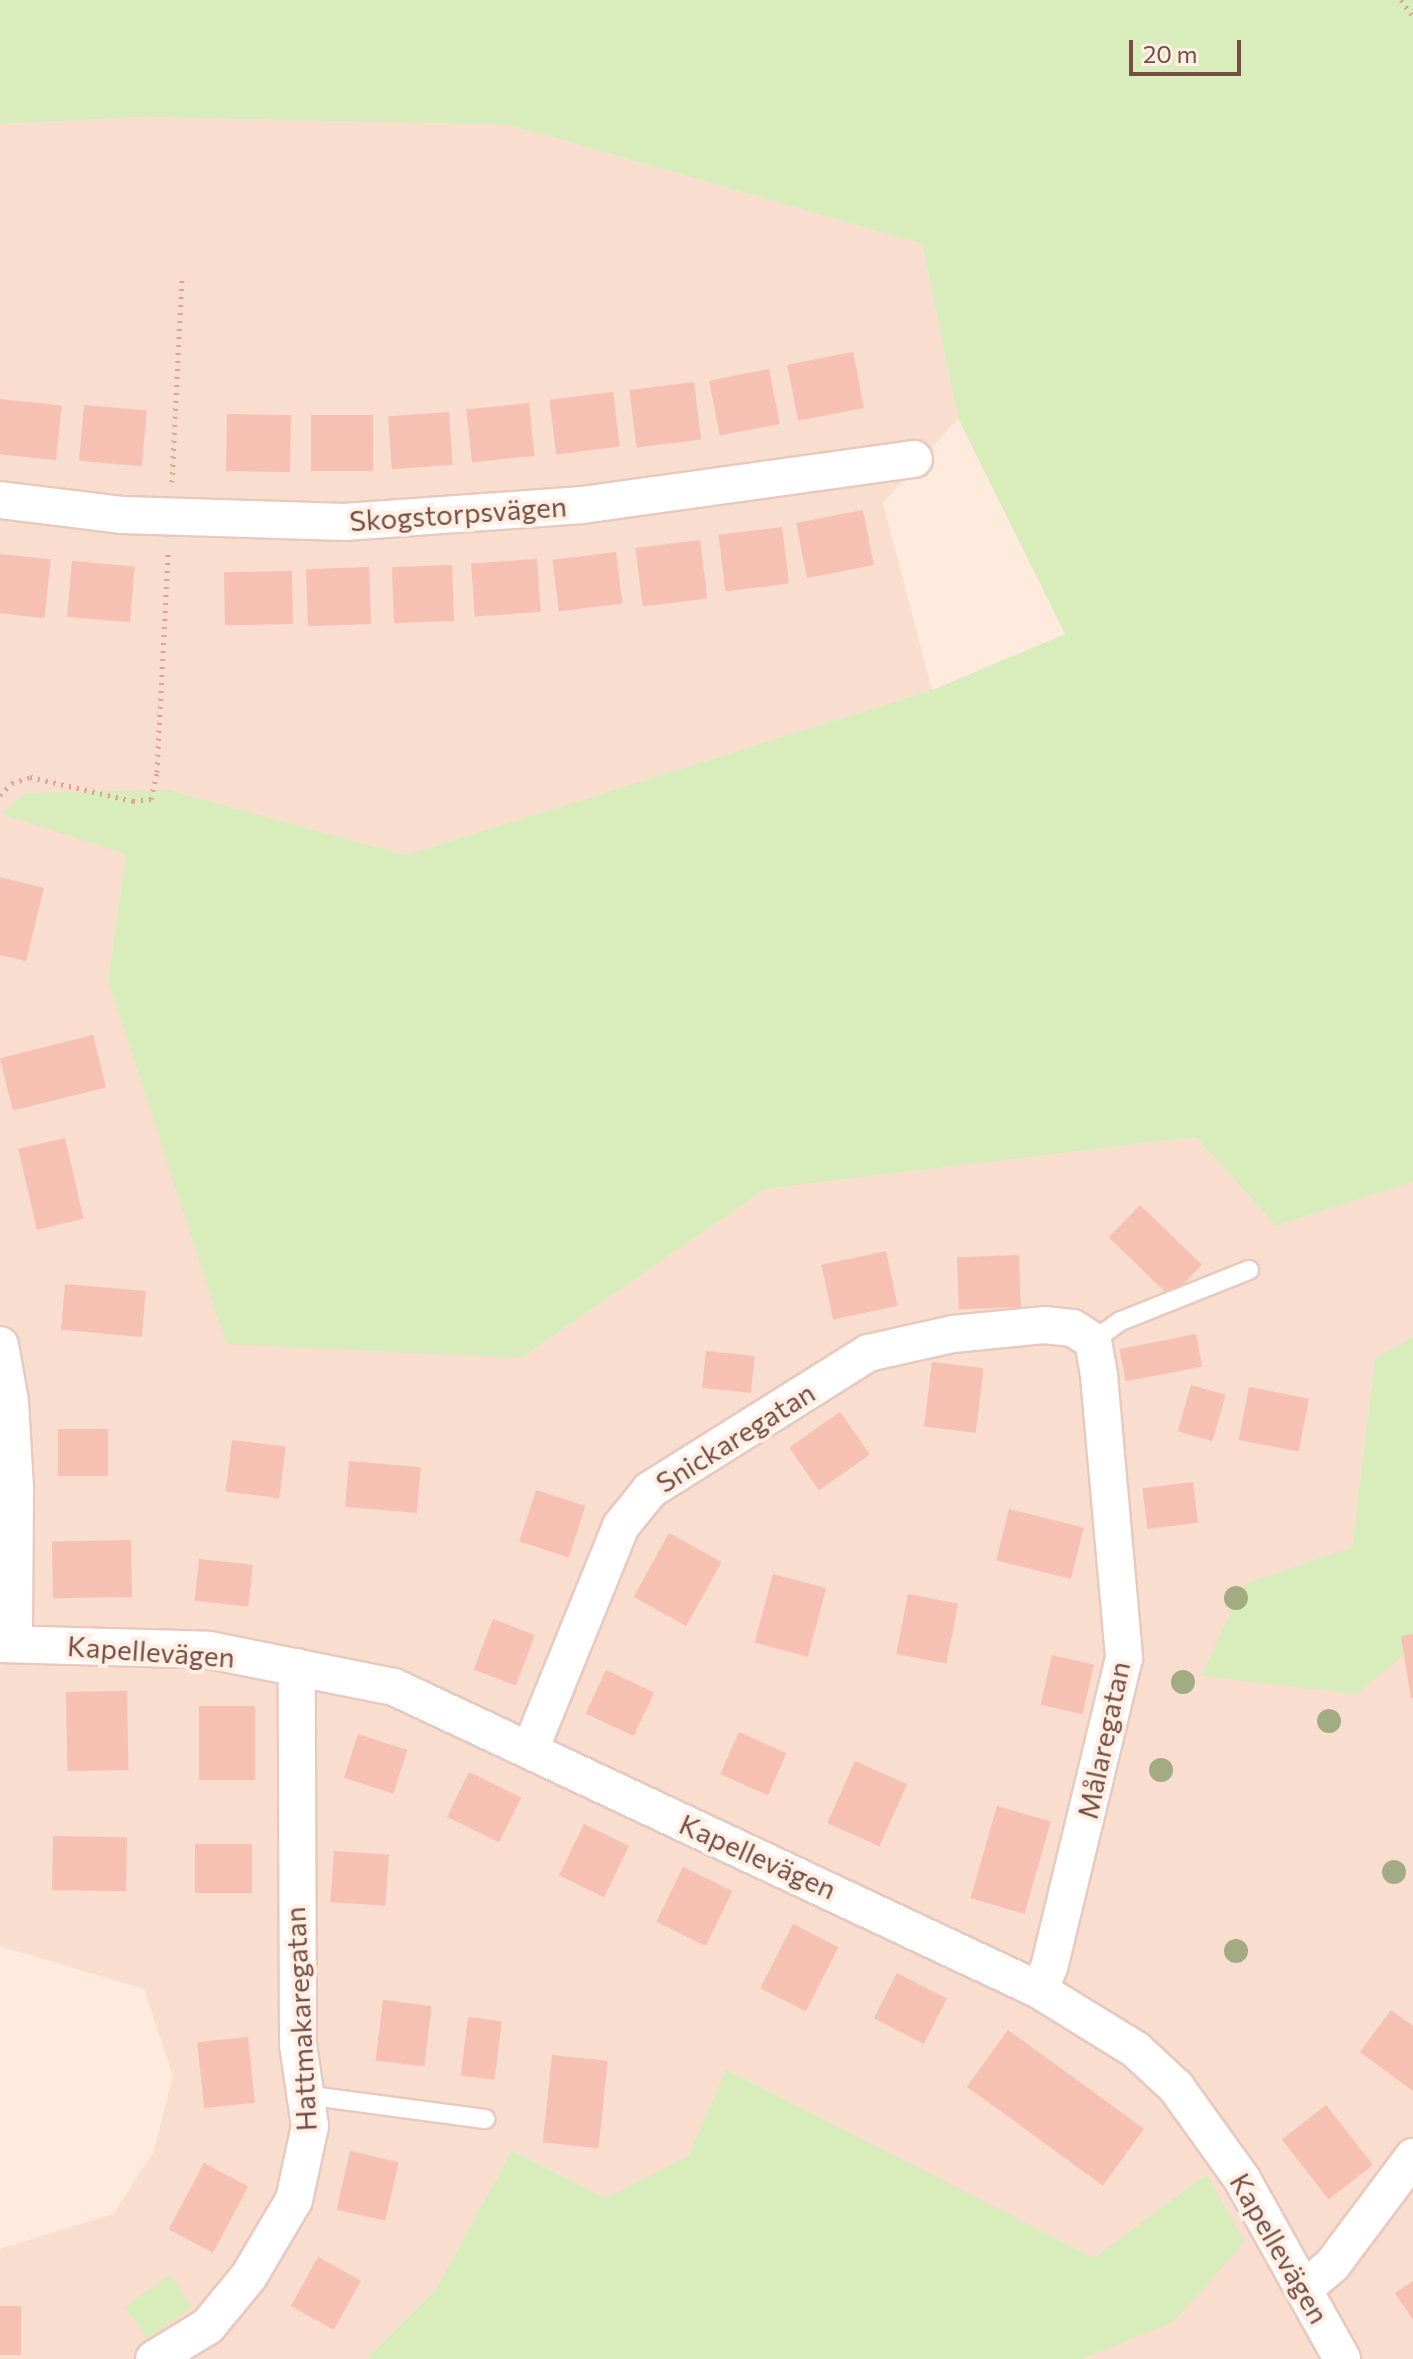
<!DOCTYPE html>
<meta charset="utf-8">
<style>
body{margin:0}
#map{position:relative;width:1413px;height:2359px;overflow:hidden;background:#feebdd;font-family:Commissioner,sans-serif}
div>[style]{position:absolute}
.residential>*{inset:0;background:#f9ddce}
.green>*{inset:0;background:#d9ecbb;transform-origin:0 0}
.building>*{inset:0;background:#f6c0b2;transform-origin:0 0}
.path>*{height:5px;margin-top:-2.5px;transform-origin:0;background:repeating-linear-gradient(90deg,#daa396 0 2px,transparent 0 8px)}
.roads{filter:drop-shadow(2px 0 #e8c9be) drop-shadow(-2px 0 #e8c9be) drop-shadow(0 2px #e8c9be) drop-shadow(0 -2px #e8c9be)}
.lane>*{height:18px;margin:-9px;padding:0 9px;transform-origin:9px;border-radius:9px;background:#fff}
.street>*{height:36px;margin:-18px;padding:0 18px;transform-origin:18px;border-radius:18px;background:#fff}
.trees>*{width:24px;height:24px;margin:-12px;border-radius:50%;background:#a3ab82}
span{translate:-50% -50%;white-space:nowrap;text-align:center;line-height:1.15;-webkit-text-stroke:8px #fff0e5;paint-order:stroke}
.street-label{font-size:28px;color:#764c44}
.scale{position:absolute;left:1129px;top:40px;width:112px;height:36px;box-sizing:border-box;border:4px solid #764c44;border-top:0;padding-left:10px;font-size:24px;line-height:28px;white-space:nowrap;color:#764c44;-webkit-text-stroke:6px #fff0e5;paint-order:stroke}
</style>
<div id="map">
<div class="residential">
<div style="clip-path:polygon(143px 117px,510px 125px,922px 244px,958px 418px,883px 503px,932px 690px,406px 855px,169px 790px,126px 854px,108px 979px,521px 1358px,765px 1189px,1196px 1137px,1276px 1226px,1413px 1182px,1413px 1337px,1375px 1358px,1352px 1547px,1245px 1584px,1413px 1647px,1413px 2359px,1082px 2359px,1090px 2357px,1206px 2174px,1094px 2259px,726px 2069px,688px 2156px,605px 2198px,512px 2150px,435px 2290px,366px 2359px,0 2359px,0 2249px,113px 2214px,154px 2151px,173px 2076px,144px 1989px,0 1946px,0 124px)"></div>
</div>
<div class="green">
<div style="clip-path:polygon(0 0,1413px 0,1413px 1182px,1276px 1226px,1196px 1137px,765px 1189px,521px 1358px,226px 1344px,108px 979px,126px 854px,2px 814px,25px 793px,169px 790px,406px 855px,932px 690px,1065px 634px,958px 418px,922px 244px,510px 125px,143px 117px,0 124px)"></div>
<div style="clip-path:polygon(1413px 1337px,1413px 1647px,1357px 1694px,1201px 1676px,1244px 1584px,1352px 1547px,1375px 1358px)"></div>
<div style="clip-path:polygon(726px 2069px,1094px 2258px,1206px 2174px,1245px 2242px,1173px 2322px,1082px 2359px,366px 2359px,435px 2290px,512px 2150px,605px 2198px,688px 2156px)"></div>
<div style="left:170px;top:2275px;width:39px;height:55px;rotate:55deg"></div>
</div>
<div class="building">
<div style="left:853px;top:352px;width:57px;height:67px;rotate:79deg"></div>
<div style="left:769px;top:369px;width:56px;height:61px;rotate:79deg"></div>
<div style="left:694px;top:382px;width:58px;height:65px;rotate:83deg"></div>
<div style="left:613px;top:392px;width:55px;height:64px;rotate:83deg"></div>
<div style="left:0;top:399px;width:62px;height:55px;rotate:6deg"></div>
<div style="left:529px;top:403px;width:53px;height:63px;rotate:84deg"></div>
<div style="left:84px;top:405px;width:63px;height:56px;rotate:5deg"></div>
<div style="left:449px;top:412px;width:53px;height:61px;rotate:86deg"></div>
<div style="left:227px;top:414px;width:64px;height:57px;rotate:1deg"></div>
<div style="left:311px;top:415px;width:62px;height:56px"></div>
<div style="left:863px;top:510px;width:56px;height:68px;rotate:79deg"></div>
<div style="left:782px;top:527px;width:57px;height:64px;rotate:83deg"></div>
<div style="left:700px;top:540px;width:59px;height:65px;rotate:83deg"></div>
<div style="left:616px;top:552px;width:52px;height:64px;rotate:83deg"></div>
<div style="left:0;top:554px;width:51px;height:59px;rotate:6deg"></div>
<div style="left:537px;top:559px;width:53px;height:66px;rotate:86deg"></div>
<div style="left:72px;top:561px;width:63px;height:56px;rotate:5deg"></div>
<div style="left:452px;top:565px;width:56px;height:60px;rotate:88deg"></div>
<div style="left:369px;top:567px;width:57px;height:63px;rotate:88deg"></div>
<div style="left:292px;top:571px;width:53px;height:68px;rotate:89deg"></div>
<div style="clip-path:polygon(0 877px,44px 888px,26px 961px,0 955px)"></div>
<div style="left:93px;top:1035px;width:54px;height:96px;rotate:76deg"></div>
<div style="left:65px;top:1138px;width:83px;height:48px;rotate:77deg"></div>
<div style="left:1140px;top:1205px;width:86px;height:45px;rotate:44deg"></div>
<div style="left:886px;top:1251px;width:56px;height:66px;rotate:78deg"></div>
<div style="left:1019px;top:1255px;width:52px;height:62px;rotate:88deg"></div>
<div style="left:65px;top:1284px;width:81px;height:46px;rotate:5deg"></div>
<div style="left:1196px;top:1334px;width:33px;height:78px;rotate:79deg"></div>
<div style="left:706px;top:1351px;width:49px;height:37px;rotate:6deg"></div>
<div style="left:932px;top:1362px;width:52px;height:65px;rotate:7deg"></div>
<div style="left:1191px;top:1385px;width:36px;height:48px;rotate:16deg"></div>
<div style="left:1249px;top:1387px;width:61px;height:54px;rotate:11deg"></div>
<div style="left:840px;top:1412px;width:52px;height:62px;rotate:55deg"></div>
<div style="left:58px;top:1429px;width:50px;height:47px"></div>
<div style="left:232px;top:1440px;width:54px;height:52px;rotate:7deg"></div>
<div style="left:349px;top:1461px;width:72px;height:46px;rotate:5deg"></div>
<div style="left:1193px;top:1482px;width:41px;height:51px;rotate:83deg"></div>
<div style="left:536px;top:1490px;width:52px;height:54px;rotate:18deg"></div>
<div style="left:1009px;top:1509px;width:77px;height:53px;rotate:14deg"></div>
<div style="left:669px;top:1533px;width:60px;height:73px;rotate:29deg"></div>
<div style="left:131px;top:1540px;width:57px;height:79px;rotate:89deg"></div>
<div style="left:199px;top:1559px;width:54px;height:42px;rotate:6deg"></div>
<div style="left:773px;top:1574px;width:55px;height:71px;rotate:15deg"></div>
<div style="left:908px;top:1594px;width:51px;height:61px;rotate:11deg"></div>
<div style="left:493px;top:1619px;width:45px;height:54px;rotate:21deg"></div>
<div style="clip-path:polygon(1413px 1634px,1413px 1698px,1411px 1698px,1401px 1636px)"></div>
<div style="left:1052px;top:1655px;width:43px;height:51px;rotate:13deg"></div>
<div style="left:606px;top:1670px;width:53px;height:48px;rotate:25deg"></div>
<div style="left:127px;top:1691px;width:79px;height:61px;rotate:89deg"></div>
<div style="left:199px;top:1706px;width:56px;height:74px"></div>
<div style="left:739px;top:1732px;width:52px;height:46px;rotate:24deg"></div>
<div style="left:358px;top:1734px;width:52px;height:46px;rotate:18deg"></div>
<div style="left:855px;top:1761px;width:57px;height:68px;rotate:24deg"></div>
<div style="left:469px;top:1772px;width:58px;height:50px;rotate:26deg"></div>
<div style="left:997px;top:1806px;width:56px;height:96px;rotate:16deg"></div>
<div style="left:584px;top:1824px;width:50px;height:57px;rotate:26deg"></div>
<div style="left:53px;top:1836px;width:74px;height:54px;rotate:1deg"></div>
<div style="left:195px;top:1844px;width:57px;height:49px"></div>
<div style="left:334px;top:1851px;width:55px;height:51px;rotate:4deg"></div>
<div style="left:683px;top:1867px;width:55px;height:61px;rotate:26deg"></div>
<div style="left:793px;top:1924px;width:51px;height:72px;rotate:27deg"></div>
<div style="left:897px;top:1973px;width:56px;height:51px;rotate:27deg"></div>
<div style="left:383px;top:2000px;width:49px;height:61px;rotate:7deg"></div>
<div style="clip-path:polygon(1391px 2010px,1413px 2026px,1413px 2091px,1360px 2052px)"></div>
<div style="left:468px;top:2017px;width:34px;height:59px;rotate:7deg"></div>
<div style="left:1008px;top:2030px;width:168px;height:70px;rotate:36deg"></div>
<div style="left:248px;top:2037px;width:66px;height:51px;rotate:84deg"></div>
<div style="left:552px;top:2055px;width:56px;height:88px;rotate:6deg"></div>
<div style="left:1326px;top:2105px;width:76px;height:56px;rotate:52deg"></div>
<div style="left:350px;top:2151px;width:50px;height:60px;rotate:13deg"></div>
<div style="left:204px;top:2163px;width:50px;height:75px;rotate:28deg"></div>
<div style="left:318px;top:2257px;width:49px;height:56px;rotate:29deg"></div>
<div style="clip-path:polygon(1413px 2281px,1413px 2320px,1395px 2293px)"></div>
<div style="left:0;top:2306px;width:21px;height:49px"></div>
</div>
<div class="path">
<div style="left:1401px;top:0;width:20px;rotate:53deg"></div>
<div style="left:172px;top:482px;width:203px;rotate:-87.2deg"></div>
<div style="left:0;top:795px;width:17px;rotate:-45deg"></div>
<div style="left:12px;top:783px;width:19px;rotate:-18deg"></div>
<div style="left:30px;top:777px;width:106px;rotate:13.1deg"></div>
<div style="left:133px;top:801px;width:18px;rotate:-6deg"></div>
<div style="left:151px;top:799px;width:28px;rotate:-77deg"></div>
<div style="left:157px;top:772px;width:220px;rotate:-87.1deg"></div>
</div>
<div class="roads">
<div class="lane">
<div style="left:1093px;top:1341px;width:34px;rotate:-36deg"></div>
<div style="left:1121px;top:1321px;width:138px;rotate:-21.7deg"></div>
<div style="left:305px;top:2095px;width:182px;rotate:7.6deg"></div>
</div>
<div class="street">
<div style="left:0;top:500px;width:124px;rotate:7deg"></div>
<div style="left:123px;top:515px;width:222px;rotate:1.8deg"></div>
<div style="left:345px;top:522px;width:238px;rotate:-4.1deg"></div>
<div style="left:582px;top:505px;width:335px;rotate:-7.9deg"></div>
<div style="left:0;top:1345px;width:58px;rotate:80deg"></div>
<div style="left:10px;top:1402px;width:86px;rotate:86.7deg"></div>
<div style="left:15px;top:1488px;width:156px;rotate:90.4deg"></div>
<div style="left:0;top:1644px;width:209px;rotate:1.6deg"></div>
<div style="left:209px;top:1650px;width:189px;rotate:11.3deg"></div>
<div style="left:394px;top:1687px;width:713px;rotate:25.16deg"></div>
<div style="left:1039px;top:1990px;width:114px;rotate:31.7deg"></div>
<div style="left:1136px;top:2050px;width:54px;rotate:42.8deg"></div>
<div style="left:1176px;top:2087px;width:113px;rotate:54.3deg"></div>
<div style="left:1242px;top:2179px;width:206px;rotate:60.9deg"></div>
<div style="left:530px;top:1750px;width:242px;rotate:-67.9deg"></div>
<div style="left:621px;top:1526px;width:46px;rotate:-51.1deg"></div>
<div style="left:650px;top:1490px;width:257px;rotate:-32.1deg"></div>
<div style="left:868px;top:1353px;width:87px;rotate:-12.6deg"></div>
<div style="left:953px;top:1334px;width:91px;rotate:-5.6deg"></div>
<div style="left:1044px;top:1325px;width:29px;rotate:6deg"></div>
<div style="left:1073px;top:1328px;width:24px;rotate:33deg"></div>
<div style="left:1093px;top:1341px;width:36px;rotate:80deg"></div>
<div style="left:1099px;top:1376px;width:283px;rotate:84.9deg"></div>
<div style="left:1124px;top:1658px;width:318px;rotate:103.6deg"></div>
<div style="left:1049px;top:1967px;width:25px;rotate:113deg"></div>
<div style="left:1306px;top:2287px;width:35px;rotate:-40deg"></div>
<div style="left:1333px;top:2264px;width:134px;rotate:-53.2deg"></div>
<div style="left:154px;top:2359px;width:63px;rotate:-31.4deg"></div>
<div style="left:208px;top:2326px;width:65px;rotate:-50.6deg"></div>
<div style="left:249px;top:2276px;width:88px;rotate:-59.4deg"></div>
<div style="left:294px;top:2200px;width:76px;rotate:-77.8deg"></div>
<div style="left:310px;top:2126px;width:82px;rotate:-98.4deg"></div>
<div style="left:298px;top:2045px;width:378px;rotate:-90.2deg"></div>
</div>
</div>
<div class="trees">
<div style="left:1236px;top:1598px"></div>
<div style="left:1183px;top:1682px"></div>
<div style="left:1329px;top:1721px"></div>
<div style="left:1161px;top:1770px"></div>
<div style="left:1394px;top:1872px"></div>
<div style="left:1236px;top:1951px"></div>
</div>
<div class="street-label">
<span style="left:458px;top:513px;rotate:-4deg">Skogstorpsvägen</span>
<span style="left:735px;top:1437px;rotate:-32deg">Snickaregatan</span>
<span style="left:151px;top:1651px;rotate:4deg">Kapellevägen</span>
<span style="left:1103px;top:1740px;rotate:-78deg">Målaregatan</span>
<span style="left:758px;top:1856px;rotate:24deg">Kapellevägen</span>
<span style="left:300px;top:2019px;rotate:-93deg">Hattmakaregatan</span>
<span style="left:1280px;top:2248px;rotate:60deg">Kapellevägen</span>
</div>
<div class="scale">20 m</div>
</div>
